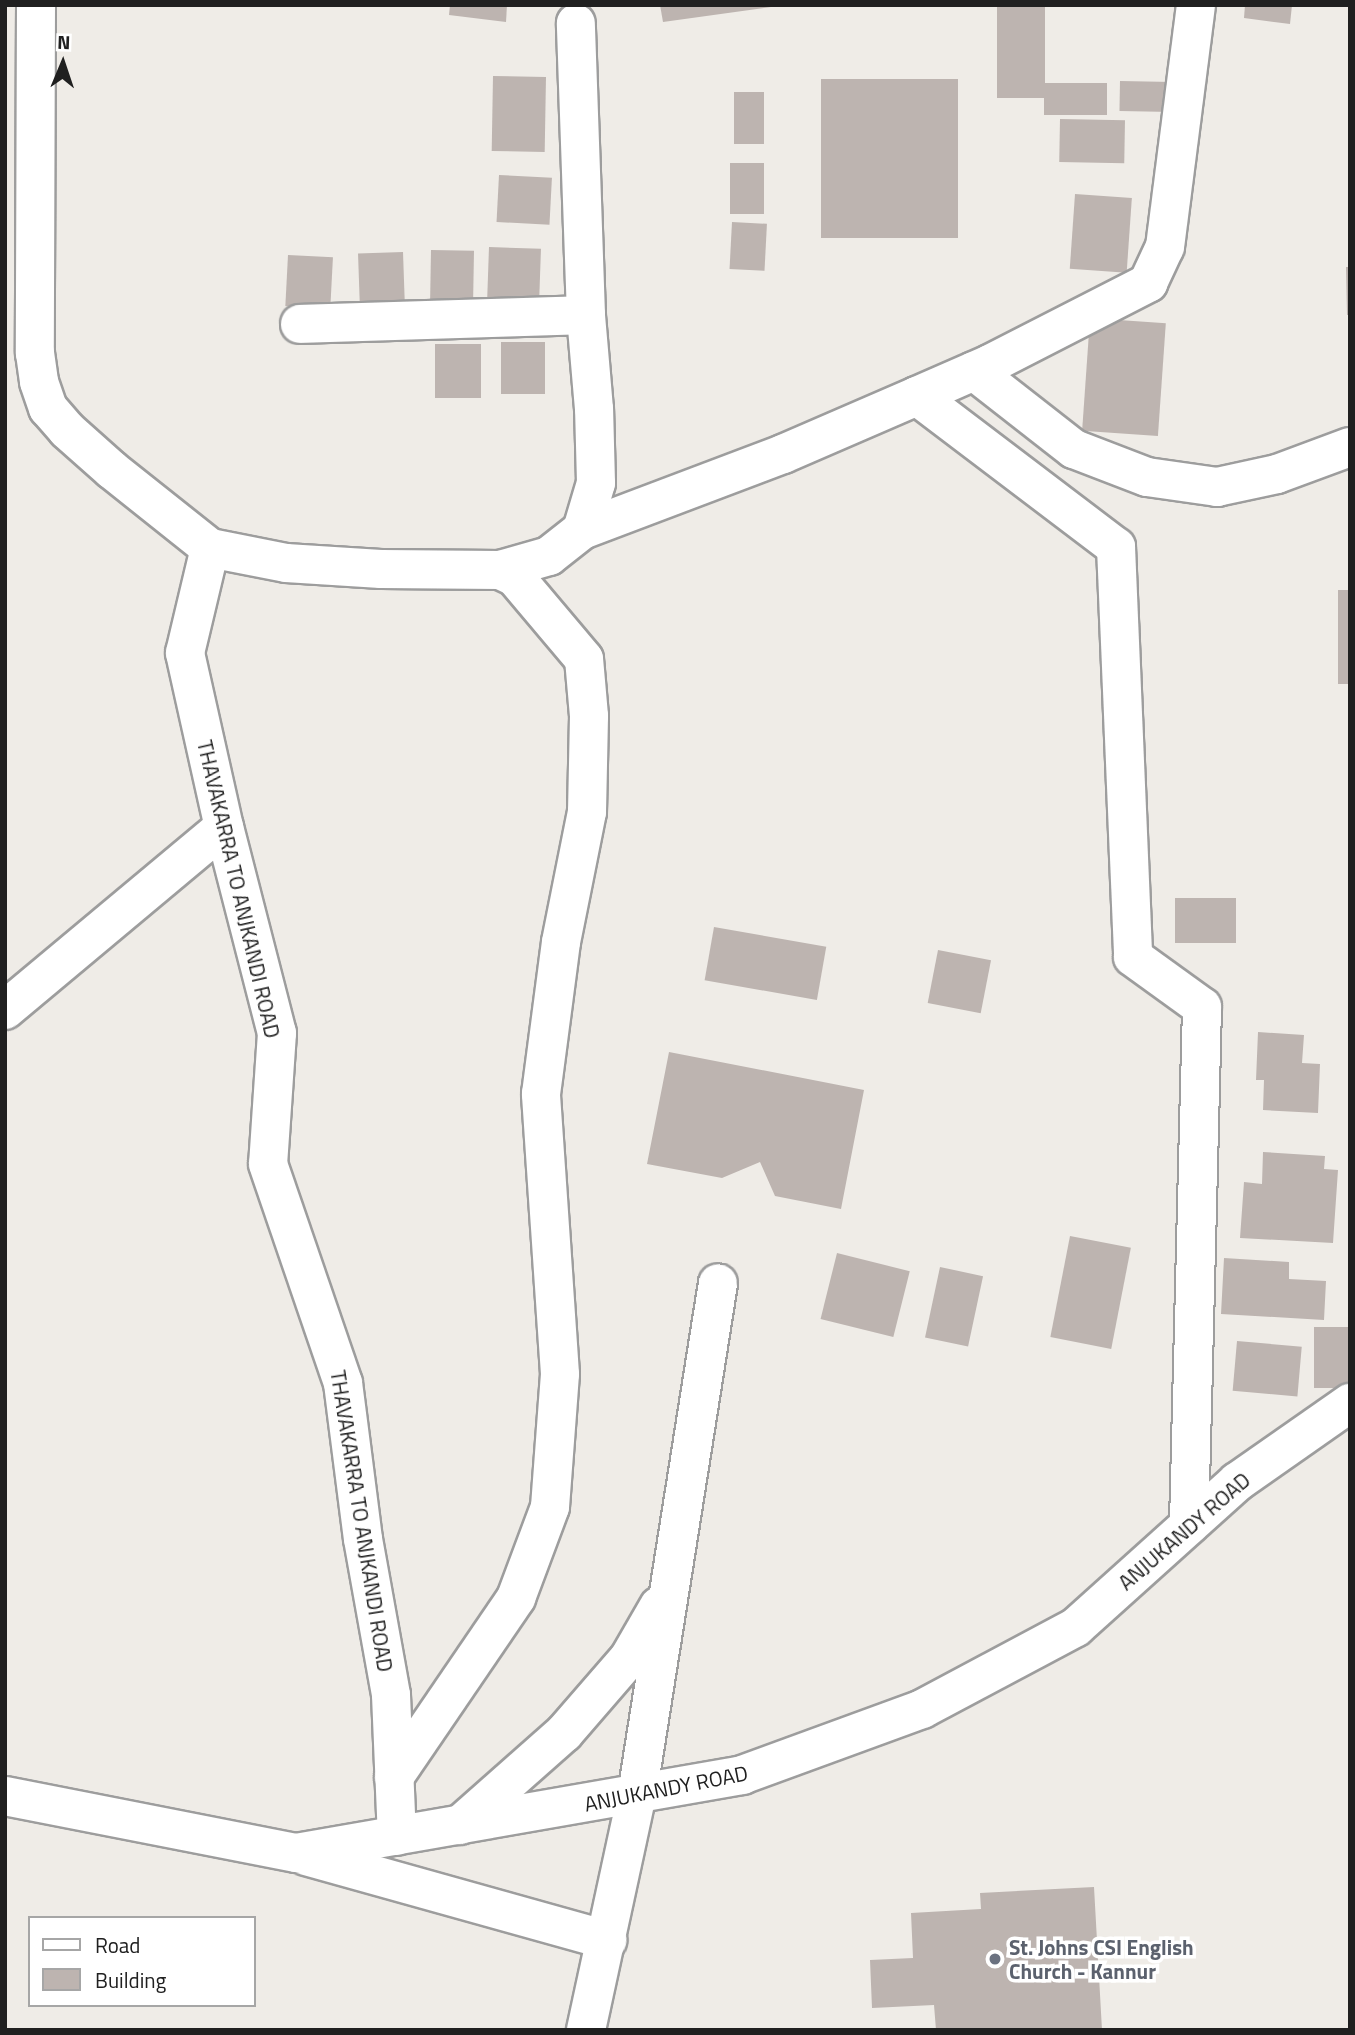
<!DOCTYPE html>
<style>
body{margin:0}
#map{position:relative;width:1355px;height:2035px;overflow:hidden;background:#efece7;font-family:"Titillium Web",sans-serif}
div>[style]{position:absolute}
.building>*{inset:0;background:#bdb4b0;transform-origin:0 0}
.roads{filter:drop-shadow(2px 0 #9d9d9d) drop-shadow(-2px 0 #9d9d9d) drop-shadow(0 2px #9d9d9d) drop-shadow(0 -2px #9d9d9d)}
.minor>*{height:38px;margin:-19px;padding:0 19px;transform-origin:19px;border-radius:19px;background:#fff}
.dots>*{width:19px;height:19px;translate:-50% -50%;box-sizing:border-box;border:4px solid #fff;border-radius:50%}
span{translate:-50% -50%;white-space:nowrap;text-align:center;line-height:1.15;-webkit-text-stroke:7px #fff;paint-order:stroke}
.street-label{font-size:21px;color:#202020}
.worship-label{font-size:21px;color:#5b616d;font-weight:700}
.left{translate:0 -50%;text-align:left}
.frame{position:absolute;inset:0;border:7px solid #202020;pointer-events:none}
.legend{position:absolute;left:28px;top:1916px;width:228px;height:91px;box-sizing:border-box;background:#fff;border:2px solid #a6a6a6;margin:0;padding:9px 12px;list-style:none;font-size:21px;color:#202020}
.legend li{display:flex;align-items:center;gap:14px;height:35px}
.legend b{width:35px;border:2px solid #a6a6a6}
.north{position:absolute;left:28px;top:28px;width:70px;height:70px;-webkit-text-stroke:5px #fff;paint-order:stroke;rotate:2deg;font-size:19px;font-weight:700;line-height:28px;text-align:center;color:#202020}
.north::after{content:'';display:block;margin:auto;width:24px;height:32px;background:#202020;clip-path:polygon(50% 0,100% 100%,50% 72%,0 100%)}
</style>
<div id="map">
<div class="building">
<div style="clip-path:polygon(450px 5px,507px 5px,506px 22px,449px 15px)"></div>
<div style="clip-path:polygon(660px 5px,771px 5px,771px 7px,663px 22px)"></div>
<div style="left:997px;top:5px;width:48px;height:93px"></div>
<div style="clip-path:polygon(1245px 5px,1292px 5px,1290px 24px,1244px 18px)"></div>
<div style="left:493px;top:76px;width:53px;height:75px;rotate:1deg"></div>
<div style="left:821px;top:79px;width:137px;height:159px"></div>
<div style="left:1120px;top:81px;width:53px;height:30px;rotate:1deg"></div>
<div style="left:1044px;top:83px;width:63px;height:32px"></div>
<div style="left:734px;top:92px;width:30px;height:52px"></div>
<div style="left:1060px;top:119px;width:65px;height:43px;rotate:1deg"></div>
<div style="left:730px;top:163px;width:34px;height:51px"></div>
<div style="left:499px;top:175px;width:53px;height:47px;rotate:3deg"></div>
<div style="left:1075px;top:194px;width:57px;height:75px;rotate:4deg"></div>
<div style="left:732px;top:222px;width:35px;height:47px;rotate:3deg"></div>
<div style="left:489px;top:247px;width:52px;height:53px;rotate:2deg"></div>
<div style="left:431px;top:250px;width:43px;height:51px;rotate:1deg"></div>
<div style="left:403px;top:252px;width:53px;height:45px;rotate:88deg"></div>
<div style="left:288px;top:255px;width:45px;height:51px;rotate:3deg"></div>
<div style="clip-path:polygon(1346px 267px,1350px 267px,1350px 315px,1347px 315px)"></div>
<div style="left:1090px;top:318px;width:76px;height:113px;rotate:4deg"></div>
<div style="left:501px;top:342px;width:44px;height:52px"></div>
<div style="left:435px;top:344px;width:46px;height:54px"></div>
<div style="left:1338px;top:590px;width:12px;height:94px"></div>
<div style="left:1175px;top:898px;width:61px;height:45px"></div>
<div style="left:714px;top:927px;width:114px;height:54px;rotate:10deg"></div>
<div style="left:938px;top:950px;width:54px;height:54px;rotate:11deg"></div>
<div style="clip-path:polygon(1258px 1032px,1304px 1035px,1302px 1063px,1320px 1064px,1318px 1113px,1263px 1110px,1264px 1080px,1256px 1080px)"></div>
<div style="clip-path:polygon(669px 1052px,864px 1090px,841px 1209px,775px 1196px,760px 1162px,722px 1178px,647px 1164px)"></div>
<div style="clip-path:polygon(1263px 1152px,1325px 1156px,1324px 1169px,1338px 1170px,1333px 1243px,1240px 1238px,1244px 1182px,1262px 1184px)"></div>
<div style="left:1070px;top:1236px;width:62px;height:103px;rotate:11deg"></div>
<div style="left:837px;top:1253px;width:75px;height:68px;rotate:14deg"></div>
<div style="clip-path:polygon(1224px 1258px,1289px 1262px,1289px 1279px,1326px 1281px,1324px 1320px,1221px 1314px)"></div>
<div style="left:940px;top:1267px;width:44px;height:72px;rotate:12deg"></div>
<div style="left:1314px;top:1327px;width:34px;height:61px"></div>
<div style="left:1237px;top:1341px;width:65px;height:50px;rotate:5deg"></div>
<div style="clip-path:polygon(1094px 1887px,1102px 2030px,936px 2030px,934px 2005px,872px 2008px,870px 1960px,913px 1958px,911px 1913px,981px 1909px,980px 1893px)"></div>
</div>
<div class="roads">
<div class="minor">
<div style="left:36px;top:5px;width:348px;rotate:90.2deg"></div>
<div style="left:35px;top:353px;width:29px;rotate:82deg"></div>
<div style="left:39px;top:382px;width:28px;rotate:71deg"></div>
<div style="left:48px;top:408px;width:29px;rotate:49deg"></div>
<div style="left:67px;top:430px;width:60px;rotate:41.6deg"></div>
<div style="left:112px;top:470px;width:125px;rotate:38.5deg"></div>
<div style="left:210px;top:548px;width:108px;rotate:103.4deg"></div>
<div style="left:185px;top:653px;width:178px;rotate:77.4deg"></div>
<div style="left:224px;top:827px;width:213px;rotate:75.6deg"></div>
<div style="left:277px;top:1033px;width:131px;rotate:93.9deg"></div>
<div style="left:268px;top:1164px;width:231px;rotate:71.1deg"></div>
<div style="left:343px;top:1383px;width:157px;rotate:82.7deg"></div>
<div style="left:363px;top:1539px;width:158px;rotate:79.8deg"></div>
<div style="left:391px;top:1695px;width:141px;rotate:87.6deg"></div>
<div style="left:300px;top:324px;width:286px;rotate:-1.8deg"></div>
<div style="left:974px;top:371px;width:127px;rotate:38deg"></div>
<div style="left:1074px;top:449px;width:78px;rotate:21deg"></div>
<div style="left:1147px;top:477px;width:71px;rotate:8.1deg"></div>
<div style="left:1217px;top:487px;width:61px;rotate:-12.2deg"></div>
<div style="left:1277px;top:474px;width:78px;rotate:-20.3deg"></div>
<div style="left:917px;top:396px;width:250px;rotate:37.2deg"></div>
<div style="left:1116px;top:547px;width:410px;rotate:87.6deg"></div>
<div style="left:1133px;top:957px;width:85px;rotate:35.9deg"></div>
<div style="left:1202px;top:1007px;width:518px;rotate:91.44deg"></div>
<div style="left:582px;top:530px;width:215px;rotate:-20.7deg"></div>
<div style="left:783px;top:454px;width:146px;rotate:-23.4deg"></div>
<div style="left:917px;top:396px;width:80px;rotate:-23.7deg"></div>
<div style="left:990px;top:364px;width:178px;rotate:-27.1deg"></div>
<div style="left:1148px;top:283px;width:40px;rotate:-65deg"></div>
<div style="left:1165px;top:247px;width:244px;rotate:-82.7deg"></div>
<div style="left:210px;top:548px;width:77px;rotate:11.2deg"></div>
<div style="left:286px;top:563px;width:95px;rotate:3.6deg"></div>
<div style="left:381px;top:569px;width:119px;rotate:0.5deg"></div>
<div style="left:500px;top:570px;width:51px;rotate:-15.9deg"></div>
<div style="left:549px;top:556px;width:42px;rotate:-38.2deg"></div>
<div style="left:582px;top:530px;width:49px;rotate:-73.4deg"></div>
<div style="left:596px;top:483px;width:74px;rotate:-91.5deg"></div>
<div style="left:594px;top:409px;width:94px;rotate:-94.9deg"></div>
<div style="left:586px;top:315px;width:292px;rotate:-92deg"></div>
<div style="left:5px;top:1010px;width:285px;rotate:-39.9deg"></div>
<div style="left:394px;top:1777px;width:217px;rotate:-55.7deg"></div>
<div style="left:516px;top:1598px;width:97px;rotate:-69.5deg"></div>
<div style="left:550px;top:1507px;width:133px;rotate:-85.7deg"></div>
<div style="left:560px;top:1374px;width:281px;rotate:-93.9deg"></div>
<div style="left:541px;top:1094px;width:153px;rotate:-82.5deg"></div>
<div style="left:561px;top:942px;width:133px;rotate:-78.7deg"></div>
<div style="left:587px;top:812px;width:96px;rotate:-88.8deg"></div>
<div style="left:589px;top:716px;width:57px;rotate:-95deg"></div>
<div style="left:584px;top:659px;width:107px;rotate:-130.1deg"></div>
<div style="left:515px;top:577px;width:17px;rotate:-155deg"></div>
<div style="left:5px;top:1796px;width:297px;rotate:11.1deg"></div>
<div style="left:296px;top:1853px;width:453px;rotate:-9.9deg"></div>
<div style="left:742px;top:1775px;width:192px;rotate:-20.1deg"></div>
<div style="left:922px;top:1709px;width:174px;rotate:-28deg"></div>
<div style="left:1076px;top:1627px;width:217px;rotate:-42deg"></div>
<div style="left:1237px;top:1482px;width:138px;rotate:-35deg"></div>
<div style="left:460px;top:1825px;width:139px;rotate:-41.5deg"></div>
<div style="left:564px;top:1733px;width:99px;rotate:-49.1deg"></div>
<div style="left:629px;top:1658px;width:60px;rotate:-60deg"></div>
<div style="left:306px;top:1856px;width:313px;rotate:15.6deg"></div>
<div style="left:586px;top:2030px;width:240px;rotate:-77.8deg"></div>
<div style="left:637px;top:1795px;width:518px;rotate:-81.01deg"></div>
</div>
</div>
<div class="dots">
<div style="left:995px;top:1959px;background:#6b7280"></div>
</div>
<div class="street-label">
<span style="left:239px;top:889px;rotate:77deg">THAVAKARRA TO ANJKANDI ROAD</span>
<span style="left:362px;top:1521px;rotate:81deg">THAVAKARRA TO ANJKANDI ROAD</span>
<span style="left:1184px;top:1531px;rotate:-41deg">ANJUKANDY ROAD</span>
<span style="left:666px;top:1788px;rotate:-11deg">ANJUKANDY ROAD</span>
</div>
<div class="worship-label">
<span class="left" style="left:1009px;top:1959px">St. Johns CSI English<br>Church - Kannur</span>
</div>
<div class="frame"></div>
<ul class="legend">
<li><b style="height:9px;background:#fff"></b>Road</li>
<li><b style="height:19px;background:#bdb4b0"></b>Building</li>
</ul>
<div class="north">N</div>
</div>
